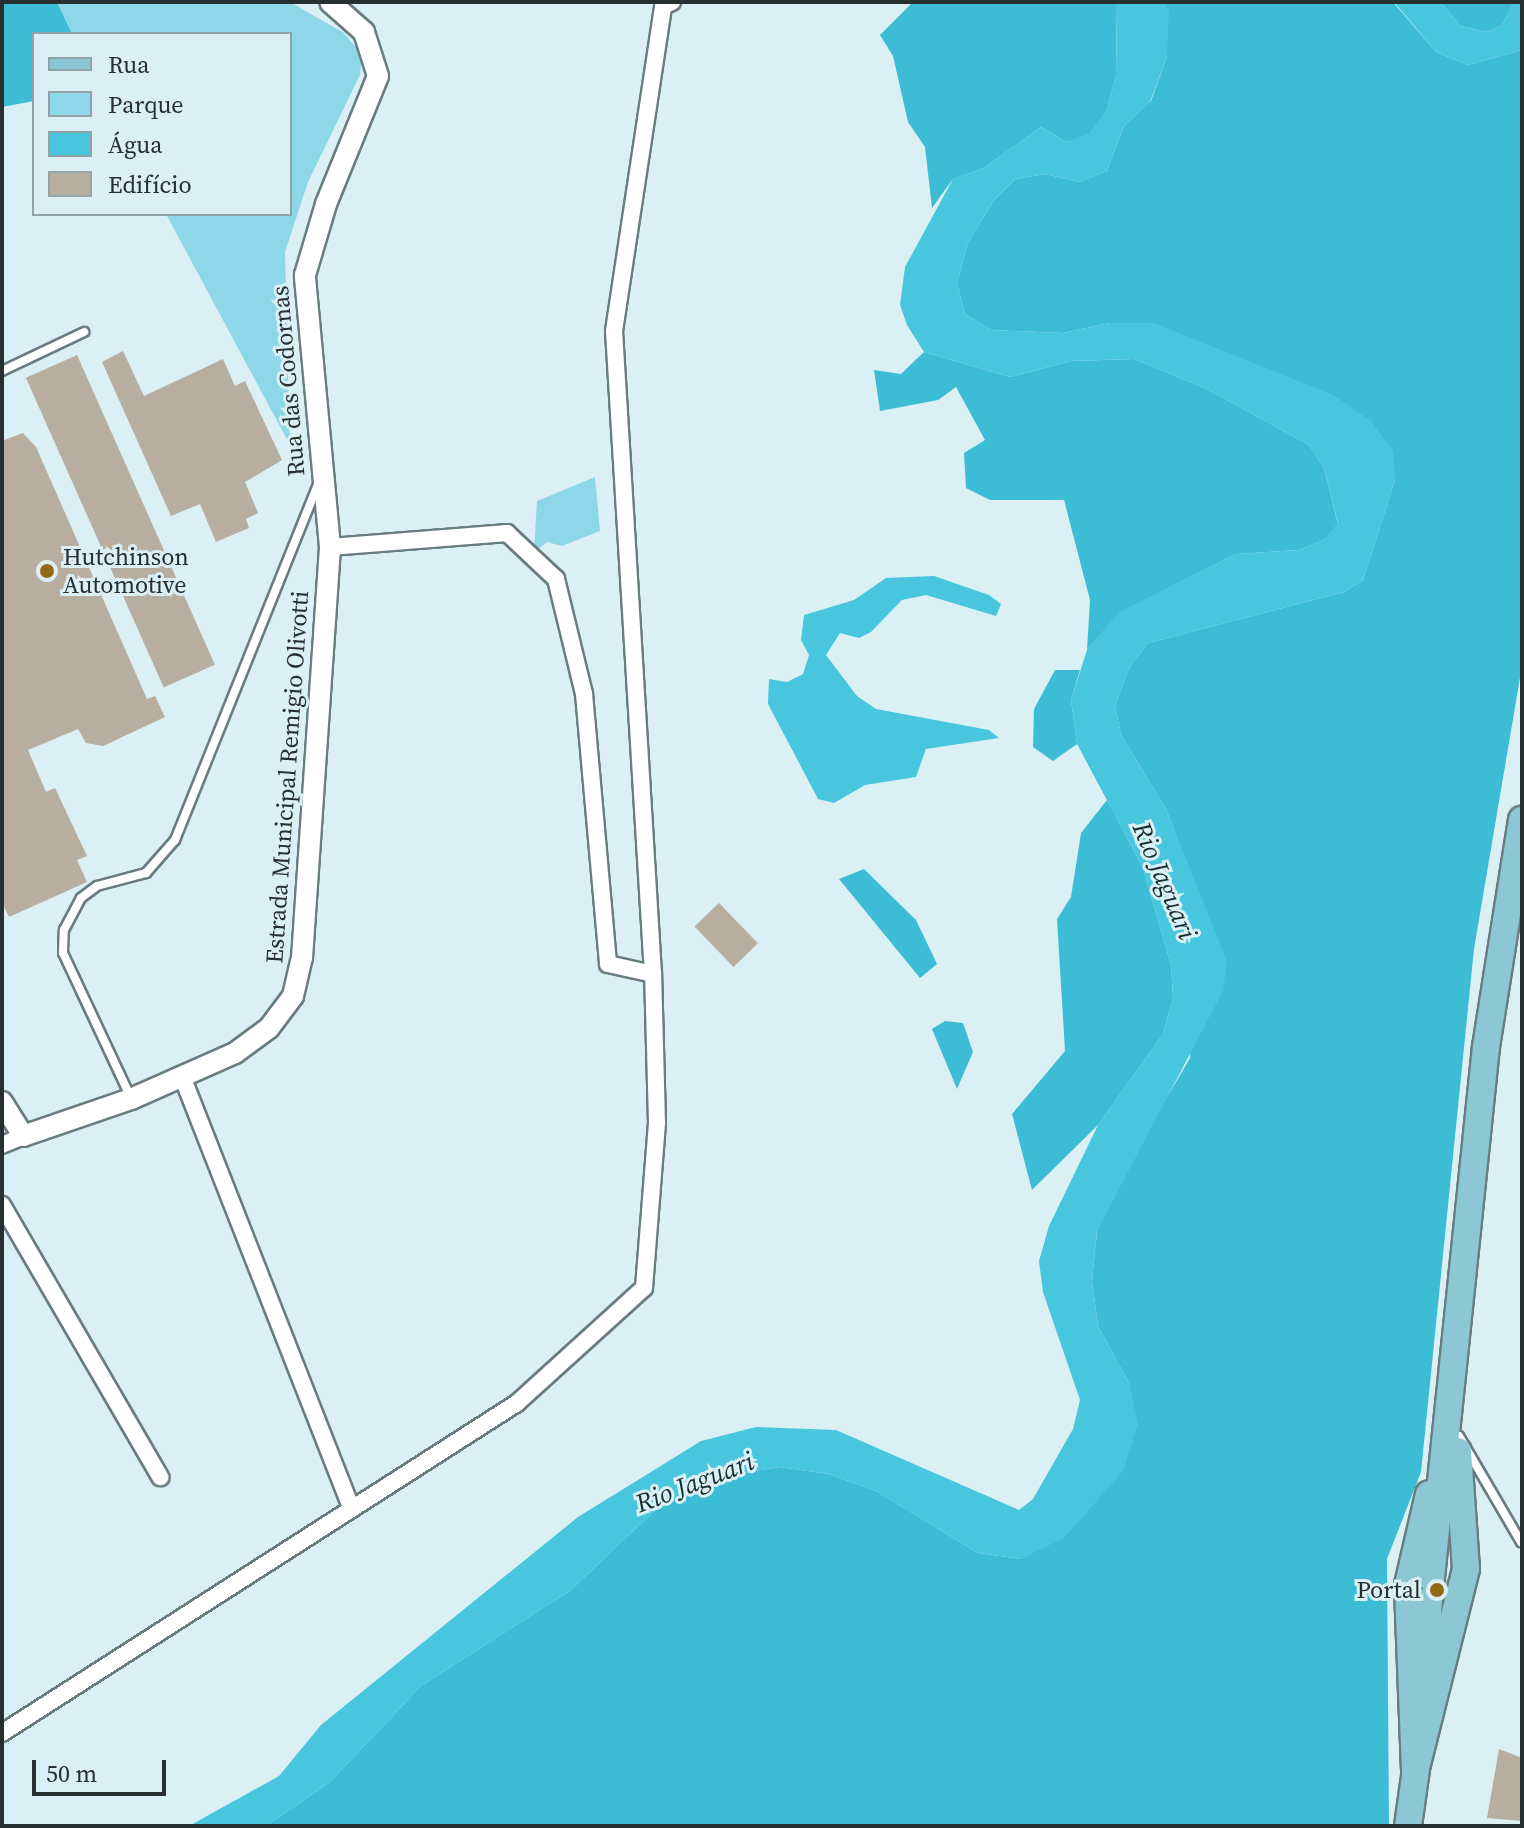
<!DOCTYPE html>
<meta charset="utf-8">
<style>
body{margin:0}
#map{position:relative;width:1524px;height:1828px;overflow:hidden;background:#daf0f5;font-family:"Source Serif 4",serif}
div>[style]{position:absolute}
.green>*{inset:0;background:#8ed7e8}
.forest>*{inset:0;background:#3dbcd5}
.water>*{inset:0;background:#48c6de}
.building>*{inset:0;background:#b8ae9f;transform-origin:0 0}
.primary-tunnel>*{height:26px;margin-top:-13px;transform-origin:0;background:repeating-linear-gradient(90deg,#b6c9ce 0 26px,transparent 0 39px)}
.roads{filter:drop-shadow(2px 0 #697c80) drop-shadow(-2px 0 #697c80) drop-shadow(0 2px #697c80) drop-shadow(0 -2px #697c80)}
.service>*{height:8px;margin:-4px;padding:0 4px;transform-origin:4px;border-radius:4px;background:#fff}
.minor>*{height:16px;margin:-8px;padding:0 8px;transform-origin:8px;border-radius:8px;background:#fff}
.tertiary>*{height:20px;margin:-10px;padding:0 10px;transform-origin:10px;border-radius:10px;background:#fff}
.primary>*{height:26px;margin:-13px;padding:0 13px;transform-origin:13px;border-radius:13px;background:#8bc8d4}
.dots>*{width:22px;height:22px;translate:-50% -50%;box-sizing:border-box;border:4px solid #daf0f5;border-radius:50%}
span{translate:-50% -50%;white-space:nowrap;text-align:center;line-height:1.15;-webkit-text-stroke:6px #daf0f5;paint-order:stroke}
.street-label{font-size:24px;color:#272f31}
.poi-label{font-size:24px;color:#272f31}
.left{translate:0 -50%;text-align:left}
.right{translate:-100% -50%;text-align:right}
.water-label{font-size:26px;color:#182d32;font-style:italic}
.frame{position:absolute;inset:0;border:4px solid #272f31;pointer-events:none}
.legend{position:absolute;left:32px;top:32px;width:260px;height:184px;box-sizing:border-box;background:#daf0f5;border:2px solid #92a3a7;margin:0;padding:10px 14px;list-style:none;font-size:24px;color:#272f31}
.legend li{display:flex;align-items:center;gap:16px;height:40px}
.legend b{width:40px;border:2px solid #92a3a7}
.scale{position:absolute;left:32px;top:1760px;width:134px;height:36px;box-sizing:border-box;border:4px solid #272f31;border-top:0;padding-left:10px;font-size:24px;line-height:28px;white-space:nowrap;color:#272f31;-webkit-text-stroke:6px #daf0f5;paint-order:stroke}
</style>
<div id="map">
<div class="green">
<div style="clip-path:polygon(57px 2px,290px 2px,344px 33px,362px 55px,360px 75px,308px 182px,285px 252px,290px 445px,166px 214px,290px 214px,290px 34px,72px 34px)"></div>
<div style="clip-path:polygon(595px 477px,600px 531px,562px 546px,547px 542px,534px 552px,537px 501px)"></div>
</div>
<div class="forest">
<div style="clip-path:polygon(2px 2px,57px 2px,72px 34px,34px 34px,34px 101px,2px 107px)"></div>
<div style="clip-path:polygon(913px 2px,1117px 2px,1116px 75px,1106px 113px,1088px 135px,1066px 142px,1041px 127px,984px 168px,953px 179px,932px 208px,925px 147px,908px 122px,893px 56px,880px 35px)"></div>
<div style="clip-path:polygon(1164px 2px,1393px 2px,1436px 52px,1468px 65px,1522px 50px,1522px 666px,1474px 949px,1421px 1472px,1387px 1559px,1389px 1826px,266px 1826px,330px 1782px,421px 1686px,571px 1590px,654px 1511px,716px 1478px,779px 1467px,829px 1474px,876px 1491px,978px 1553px,1021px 1559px,1129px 1383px,1098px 1326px,1092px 1281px,1097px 1231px,1119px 1179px,1190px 1058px,1195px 883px,1166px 809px,1121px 735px,1115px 706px,1129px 668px,1148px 643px,1344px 592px,1363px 580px,1395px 480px,1110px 323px,1063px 333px,991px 330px,965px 314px,957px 283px,968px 242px,994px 200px,1015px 179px,1045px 174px,1079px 182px,1107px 171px,1124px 126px,1151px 101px,1167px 56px)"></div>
<div style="clip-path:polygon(1440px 2px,1514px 2px,1502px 25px,1487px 32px,1461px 26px)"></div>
<div style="clip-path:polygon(924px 352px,1010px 377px,1071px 361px,1134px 359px,1207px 389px,1309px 445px,1324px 468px,1338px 524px,1324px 540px,1299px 550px,1236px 554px,1119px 613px,1087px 650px,1090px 600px,1064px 500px,990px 500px,966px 488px,964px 453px,985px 440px,956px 387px,938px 400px,880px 411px,874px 370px,901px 374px)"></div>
<div style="clip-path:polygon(1055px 670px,1080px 670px,1071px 700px,1077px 744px,1053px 761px,1033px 747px,1034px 709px)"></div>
<div style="clip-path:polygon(1107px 800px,1143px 868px,1171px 965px,1173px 998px,1163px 1034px,1098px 1125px,1032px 1190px,1012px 1114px,1065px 1051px,1057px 919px,1071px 897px,1081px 833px)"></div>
<div style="clip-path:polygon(864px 869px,916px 920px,937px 964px,920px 978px,839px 879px)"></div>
<div style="clip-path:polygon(945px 1021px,963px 1023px,973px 1052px,957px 1089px,932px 1029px)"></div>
</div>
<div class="water">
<div style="clip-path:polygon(1117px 2px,1164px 2px,1169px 11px,1167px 56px,1150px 102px,1124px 126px,1107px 171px,1079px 182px,1045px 174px,1015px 179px,994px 200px,968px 242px,957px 283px,965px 314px,991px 330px,1063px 333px,1110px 323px,1154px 323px,1333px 395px,1371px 421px,1393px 451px,1395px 480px,1363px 580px,1344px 592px,1148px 643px,1129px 668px,1115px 706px,1121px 735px,1166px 809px,1227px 961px,1223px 991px,1097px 1231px,1092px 1281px,1098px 1326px,1129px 1383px,1138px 1424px,1123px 1471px,1064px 1538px,1021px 1559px,978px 1553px,876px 1491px,829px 1474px,779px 1467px,716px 1478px,654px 1511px,571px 1590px,421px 1686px,330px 1782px,266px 1826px,189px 1826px,279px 1776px,321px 1725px,578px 1517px,701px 1441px,756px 1427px,836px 1430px,1019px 1510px,1033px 1499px,1073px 1429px,1080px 1400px,1043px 1292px,1039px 1261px,1049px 1226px,1098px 1125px,1163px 1034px,1173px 998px,1171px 965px,1143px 868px,1077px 744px,1071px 700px,1087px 650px,1118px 613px,1236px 554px,1299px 550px,1324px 540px,1338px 523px,1324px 468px,1309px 445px,1207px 389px,1134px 359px,1071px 361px,1010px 377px,924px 352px,907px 325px,900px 305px,905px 267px,953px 179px,984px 168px,1041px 127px,1066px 142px,1088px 134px,1106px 113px,1116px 75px)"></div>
<div style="clip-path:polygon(1394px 2px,1440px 2px,1461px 26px,1487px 32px,1502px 25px,1514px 2px,1522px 2px,1522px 50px,1468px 65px,1436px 52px)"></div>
<div style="clip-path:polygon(934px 576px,989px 595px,1001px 604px,996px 616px,926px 595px,902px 600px,871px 632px,859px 638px,840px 633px,826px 655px,857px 696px,876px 709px,989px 730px,999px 738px,926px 749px,916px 777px,865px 785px,834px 803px,818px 799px,768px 704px,769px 679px,787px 682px,803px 674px,809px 655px,801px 640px,804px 615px,854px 600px,886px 578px)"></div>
</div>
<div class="building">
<div style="clip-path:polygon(123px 351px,144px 396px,223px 359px,235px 386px,245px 381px,282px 460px,245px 482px,258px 513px,246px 519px,249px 528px,216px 542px,200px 504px,171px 516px,102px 362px)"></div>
<div style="left:77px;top:355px;width:339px;height:56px;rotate:66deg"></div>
<div style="clip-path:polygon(23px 433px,36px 447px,147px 699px,155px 696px,165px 717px,103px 746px,86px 743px,78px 729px,28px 750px,46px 792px,55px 788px,87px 856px,77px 860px,87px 882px,9px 917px,2px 902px,2px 441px)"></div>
<div style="left:719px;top:903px;width:56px;height:34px;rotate:46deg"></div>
<div style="clip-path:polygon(1499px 1749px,1522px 1758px,1522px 1821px,1487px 1818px)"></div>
</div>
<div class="primary-tunnel">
<div style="left:1443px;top:1601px;width:22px;rotate:-82deg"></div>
</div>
<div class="roads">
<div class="service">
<div style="left:2px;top:371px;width:91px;rotate:-25.4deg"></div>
<div style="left:131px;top:1098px;width:160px;rotate:-115.1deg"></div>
<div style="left:63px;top:953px;width:23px;rotate:-88deg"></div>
<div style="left:64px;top:930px;width:36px;rotate:-62deg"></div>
<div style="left:81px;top:898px;width:20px;rotate:-37deg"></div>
<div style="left:97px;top:886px;width:51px;rotate:-14.9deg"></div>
<div style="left:146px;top:873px;width:44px;rotate:-48.7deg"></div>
<div style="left:175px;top:840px;width:383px;rotate:-68.1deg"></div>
<div style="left:1459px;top:1436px;width:123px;rotate:59.7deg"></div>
</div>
<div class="minor">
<div style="left:330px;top:547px;width:178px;rotate:-4.5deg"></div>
<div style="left:507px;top:533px;width:67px;rotate:43.2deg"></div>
<div style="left:556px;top:579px;width:118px;rotate:76.3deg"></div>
<div style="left:584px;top:694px;width:271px;rotate:84.9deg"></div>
<div style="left:608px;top:964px;width:46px;rotate:12.5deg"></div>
<div style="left:182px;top:1076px;width:465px;rotate:68.6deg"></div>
<div style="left:2px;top:1145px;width:23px;rotate:-23deg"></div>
<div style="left:2px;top:1205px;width:315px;rotate:59.8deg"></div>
<div style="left:2px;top:1733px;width:612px;rotate:-32.65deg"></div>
<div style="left:517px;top:1403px;width:171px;rotate:-42.2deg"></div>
<div style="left:644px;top:1288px;width:166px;rotate:-85.5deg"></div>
<div style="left:657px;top:1123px;width:149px;rotate:-91.5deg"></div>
<div style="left:653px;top:974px;width:644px;rotate:-93.47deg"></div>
<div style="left:614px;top:331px;width:329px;rotate:-81.4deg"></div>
<div style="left:663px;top:6px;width:10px;rotate:-24deg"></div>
</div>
<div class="tertiary">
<div style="left:2px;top:1102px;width:40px;rotate:58deg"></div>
<div style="left:23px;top:1136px;width:114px;rotate:-18.9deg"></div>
<div style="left:131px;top:1099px;width:114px;rotate:-23.9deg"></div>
<div style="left:235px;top:1053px;width:42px;rotate:-36.3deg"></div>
<div style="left:269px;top:1028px;width:40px;rotate:-53deg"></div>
<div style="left:293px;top:996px;width:39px;rotate:-77deg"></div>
<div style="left:302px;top:958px;width:412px;rotate:-86.1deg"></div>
<div style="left:330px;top:547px;width:273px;rotate:-95.3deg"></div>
<div style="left:305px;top:275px;width:74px;rotate:-73.5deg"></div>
<div style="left:326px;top:204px;width:138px;rotate:-67.9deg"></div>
<div style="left:378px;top:76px;width:46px;rotate:-107.7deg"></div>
<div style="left:364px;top:32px;width:45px;rotate:-138.6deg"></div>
</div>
<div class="primary">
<div style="left:1431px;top:1578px;width:534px;rotate:-84.09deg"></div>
<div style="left:1486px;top:1047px;width:230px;rotate:-81deg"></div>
<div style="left:1422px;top:1691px;width:91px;rotate:-85.6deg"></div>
<div style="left:1417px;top:1764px;width:201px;rotate:-75.9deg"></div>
<div style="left:1466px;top:1569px;width:118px;rotate:-93.9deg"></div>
<div style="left:1415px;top:1771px;width:186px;rotate:-92.2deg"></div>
<div style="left:1408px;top:1585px;width:93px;rotate:-77deg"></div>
<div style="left:1408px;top:1826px;width:72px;rotate:-82deg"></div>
</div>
</div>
<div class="dots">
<div style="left:47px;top:571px;background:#946914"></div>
<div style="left:1437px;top:1590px;background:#946914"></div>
</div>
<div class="street-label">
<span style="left:288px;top:381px;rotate:-95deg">Rua das Codornas</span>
<span style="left:287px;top:777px;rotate:-86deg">Estrada Municipal Remigio Olivotti</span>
</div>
<div class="poi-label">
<span class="left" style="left:63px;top:571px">Hutchinson<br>Automotive</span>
<span class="right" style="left:1421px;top:1590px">Portal</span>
</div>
<div class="water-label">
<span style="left:1164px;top:881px;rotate:67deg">Rio Jaguari</span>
<span style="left:695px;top:1483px;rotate:-21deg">Rio Jaguari</span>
</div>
<div class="frame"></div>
<ul class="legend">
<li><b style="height:10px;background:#8bc8d4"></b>Rua</li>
<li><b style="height:22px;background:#8ed7e8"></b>Parque</li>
<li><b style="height:22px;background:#48c6de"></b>Água</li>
<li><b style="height:22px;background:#b8ae9f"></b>Edifício</li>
</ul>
<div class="scale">50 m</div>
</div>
